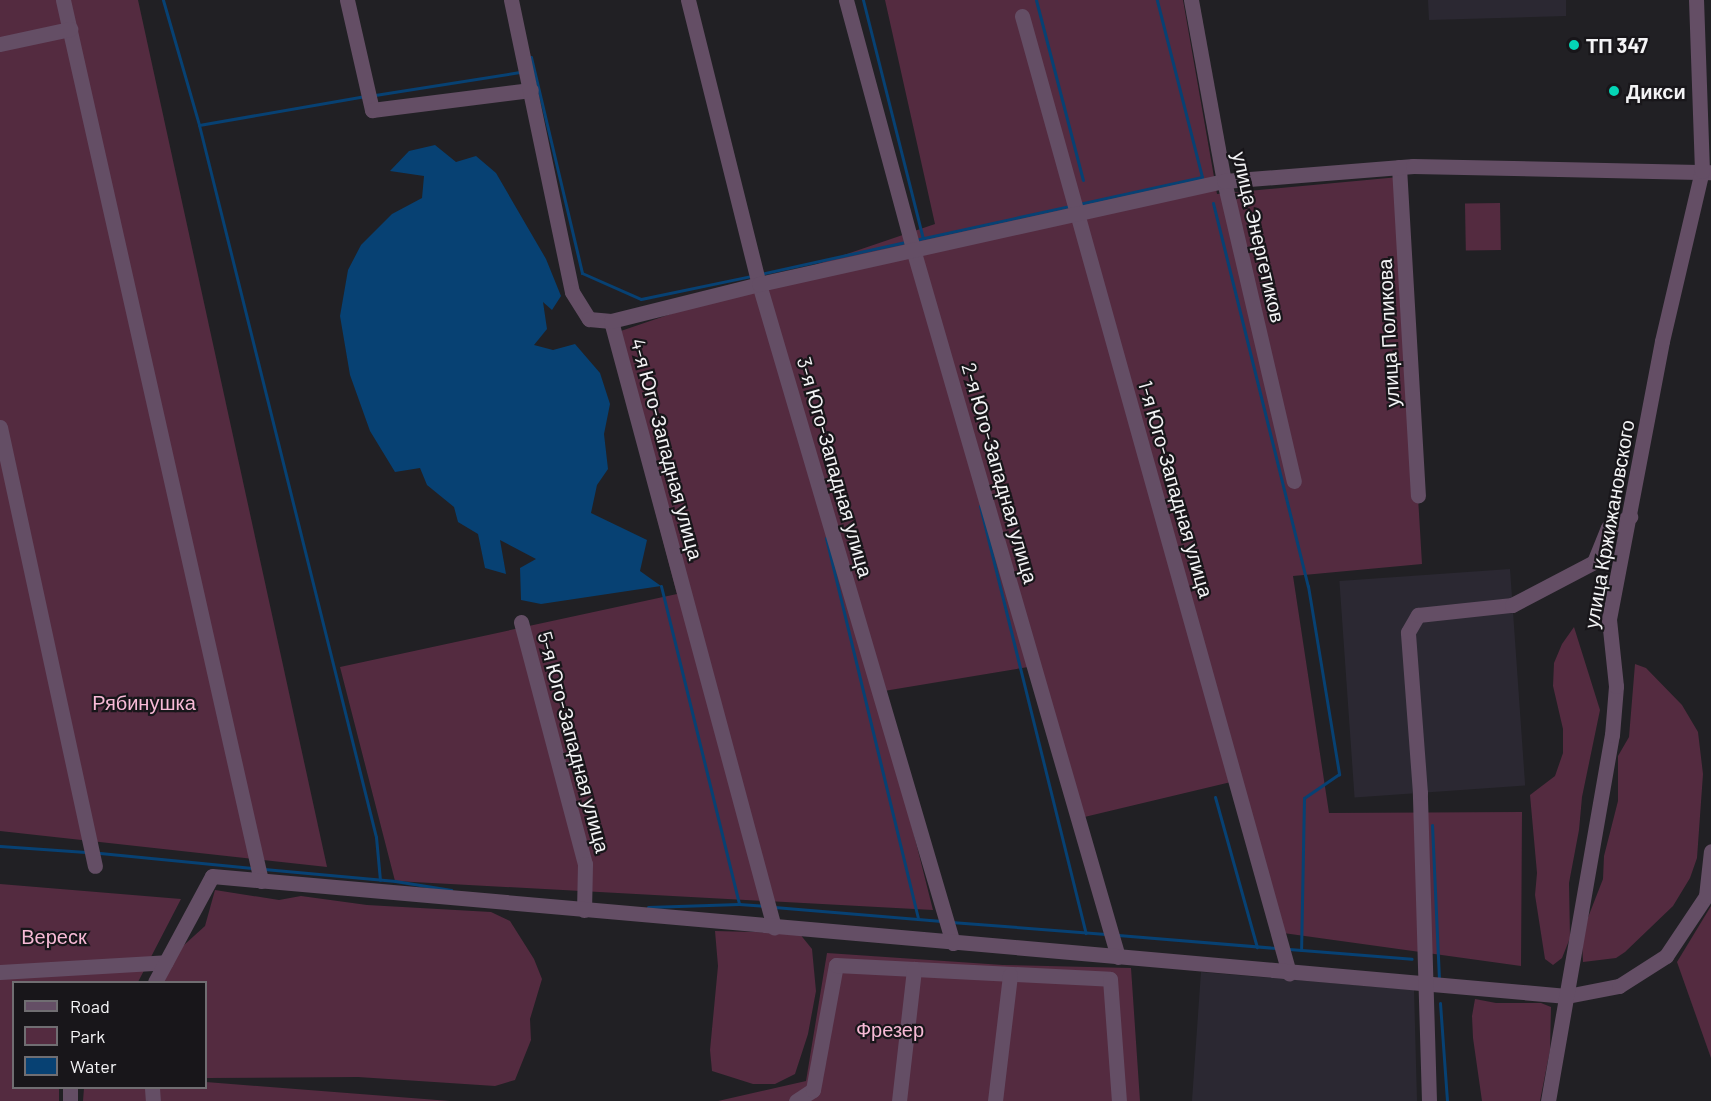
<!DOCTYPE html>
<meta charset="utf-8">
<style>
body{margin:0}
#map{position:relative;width:1711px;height:1101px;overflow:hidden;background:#212024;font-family:Barlow,sans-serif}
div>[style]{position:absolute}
.built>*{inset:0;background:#2b2832;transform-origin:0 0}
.green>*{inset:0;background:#542b40;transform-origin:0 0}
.water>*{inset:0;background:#074173}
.stream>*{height:3px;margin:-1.5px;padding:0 1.5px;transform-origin:1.5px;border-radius:1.5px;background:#074173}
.minor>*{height:15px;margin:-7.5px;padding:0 7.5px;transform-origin:7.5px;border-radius:7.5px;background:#644e65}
.dots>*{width:16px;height:16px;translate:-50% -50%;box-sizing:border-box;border:3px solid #18161a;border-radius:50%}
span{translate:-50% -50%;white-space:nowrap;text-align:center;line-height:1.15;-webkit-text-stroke:4.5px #18161a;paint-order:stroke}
.poi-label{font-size:20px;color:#f3f3f5;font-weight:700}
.left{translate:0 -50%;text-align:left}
.street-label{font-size:20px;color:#f3f3f5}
.park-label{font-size:20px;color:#f7bad6}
.legend{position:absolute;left:12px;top:981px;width:195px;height:108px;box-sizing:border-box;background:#18161a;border:2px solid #706e72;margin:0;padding:8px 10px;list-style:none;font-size:18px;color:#f3f3f5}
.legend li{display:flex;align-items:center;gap:12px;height:30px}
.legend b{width:30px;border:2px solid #706e72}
</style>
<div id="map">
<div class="built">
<div style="clip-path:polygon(1428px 0,1566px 0,1566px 16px,1429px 20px)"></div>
<div style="left:1510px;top:569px;width:217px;height:171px;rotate:86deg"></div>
<div style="clip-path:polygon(1201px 972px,1414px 990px,1417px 1101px,1192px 1101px)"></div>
</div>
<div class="green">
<div style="clip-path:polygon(0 0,138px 0,327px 867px,0 831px)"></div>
<div style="clip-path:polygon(885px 0,1183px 0,1217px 194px,1399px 177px,1422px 564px,1293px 576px,1329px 813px,1522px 812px,1521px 966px,1276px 932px,1231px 782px,1076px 819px,1034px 666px,878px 692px,933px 910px,395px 881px,340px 667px,677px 594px,609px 335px,935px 224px)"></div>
<div style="left:1500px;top:203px;width:47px;height:35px;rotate:89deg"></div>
<div style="clip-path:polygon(1574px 627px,1600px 710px,1582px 797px,1579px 830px,1569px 883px,1570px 938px,1562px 958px,1553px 965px,1545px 959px,1535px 895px,1537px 873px,1530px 795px,1555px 776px,1563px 753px,1563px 729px,1553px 686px,1554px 663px,1562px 644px)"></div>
<div style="clip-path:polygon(1635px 664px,1646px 668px,1682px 705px,1698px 732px,1703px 774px,1697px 858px,1690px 878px,1673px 906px,1625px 952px,1616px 958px,1583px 962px,1582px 941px,1587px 920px,1603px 879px,1604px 856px,1618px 801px,1618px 756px,1629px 737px)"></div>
<div style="clip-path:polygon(0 884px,181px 899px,138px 982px,14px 982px,14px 1088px,59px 1088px,59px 1101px,0 1101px)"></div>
<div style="clip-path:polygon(215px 890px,279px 900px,301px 896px,367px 905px,491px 912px,510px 921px,534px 959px,542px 979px,530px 1019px,531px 1040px,515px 1080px,495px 1086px,358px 1077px,206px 1078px,206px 982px,164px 982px,173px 955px,205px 926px)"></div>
<div style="clip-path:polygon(1711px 906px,1711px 1058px,1677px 962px)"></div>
<div style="clip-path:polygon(715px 931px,799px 933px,812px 949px,816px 991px,808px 1034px,795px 1074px,775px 1084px,753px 1084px,712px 1071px,710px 1050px,718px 966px)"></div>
<div style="clip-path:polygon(827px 953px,1003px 965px,1131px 968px,1140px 1101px,718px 1101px,806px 1081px)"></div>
<div style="clip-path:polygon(1475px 999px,1496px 1003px,1541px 1003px,1551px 1007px,1550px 1050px,1540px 1101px,1482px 1101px,1473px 1038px,1472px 1016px)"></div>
<div style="clip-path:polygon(206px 1082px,450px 1101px,83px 1101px,84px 1088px,206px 1088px)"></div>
</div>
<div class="water">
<div style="clip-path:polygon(435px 145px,456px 162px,476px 156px,496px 173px,546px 259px,561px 296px,552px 310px,543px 302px,547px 329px,534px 345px,553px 350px,575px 344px,600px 373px,610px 404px,604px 434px,608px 469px,597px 485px,591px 513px,647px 540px,640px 571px,661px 586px,541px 604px,521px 600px,520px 568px,536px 559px,500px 540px,506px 574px,485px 568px,478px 534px,458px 522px,454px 507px,427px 485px,420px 468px,395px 472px,370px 431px,350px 375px,340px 316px,348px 270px,361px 245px,392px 214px,422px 198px,424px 176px,390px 171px,409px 151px)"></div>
</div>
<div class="stream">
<div style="left:163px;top:0;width:130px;rotate:73.9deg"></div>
<div style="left:199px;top:125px;width:734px;rotate:76.04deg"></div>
<div style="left:376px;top:837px;width:43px;rotate:84.7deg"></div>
<div style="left:863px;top:0;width:245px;rotate:75.9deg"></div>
<div style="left:1036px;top:0;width:186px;rotate:75.4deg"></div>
<div style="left:531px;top:57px;width:222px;rotate:76.7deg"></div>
<div style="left:582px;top:273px;width:64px;rotate:23.8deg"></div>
<div style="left:641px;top:299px;width:112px;rotate:-11.8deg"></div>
<div style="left:375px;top:95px;width:148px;rotate:-9deg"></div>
<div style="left:199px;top:125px;width:169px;rotate:-9.9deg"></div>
<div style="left:1213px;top:203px;width:395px;rotate:76.1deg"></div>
<div style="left:1308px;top:586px;width:191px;rotate:80.6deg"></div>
<div style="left:1339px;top:774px;width:42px;rotate:145.6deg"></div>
<div style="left:1304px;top:798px;width:152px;rotate:91.1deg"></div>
<div style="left:1079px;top:204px;width:126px;rotate:-12.4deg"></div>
<div style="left:1202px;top:177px;width:183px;rotate:-104.3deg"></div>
<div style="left:915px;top:240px;width:159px;rotate:-12.4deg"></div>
<div style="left:760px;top:274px;width:149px;rotate:-12.4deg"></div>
<div style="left:980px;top:506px;width:440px;rotate:76.1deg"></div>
<div style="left:826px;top:538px;width:392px;rotate:76.4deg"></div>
<div style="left:661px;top:586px;width:327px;rotate:76.2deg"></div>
<div style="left:1215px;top:797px;width:156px;rotate:74.4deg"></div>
<div style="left:1432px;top:825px;width:152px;rotate:87.4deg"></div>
<div style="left:0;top:846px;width:86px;rotate:4deg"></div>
<div style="left:100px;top:853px;width:153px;rotate:5.6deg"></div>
<div style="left:264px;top:869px;width:132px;rotate:5.2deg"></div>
<div style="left:395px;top:881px;width:57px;rotate:9.1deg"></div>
<div style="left:648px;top:907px;width:91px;rotate:-1.9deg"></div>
<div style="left:739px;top:904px;width:26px;rotate:4deg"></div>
<div style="left:774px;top:907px;width:168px;rotate:4.8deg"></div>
<div style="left:951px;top:922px;width:155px;rotate:4.4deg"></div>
<div style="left:1118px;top:935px;width:159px;rotate:4.7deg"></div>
<div style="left:1289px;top:949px;width:123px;rotate:4.6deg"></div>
<div style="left:1440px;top:1003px;width:98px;rotate:85.9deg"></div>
</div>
<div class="minor">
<div style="left:63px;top:0;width:903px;rotate:77.33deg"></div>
<div style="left:347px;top:0;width:113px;rotate:77.2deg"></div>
<div style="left:372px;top:110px;width:160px;rotate:-7.2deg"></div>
<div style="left:511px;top:0;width:298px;rotate:78.2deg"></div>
<div style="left:572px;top:292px;width:32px;rotate:58deg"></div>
<div style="left:589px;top:319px;width:22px;rotate:5deg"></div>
<div style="left:611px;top:321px;width:628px;rotate:74.95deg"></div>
<div style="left:688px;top:0;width:293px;rotate:76deg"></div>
<div style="left:759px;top:284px;width:687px;rotate:73.6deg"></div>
<div style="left:846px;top:0;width:258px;rotate:74.9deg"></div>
<div style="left:913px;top:249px;width:737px;rotate:73.85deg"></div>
<div style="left:1191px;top:0;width:184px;rotate:79.7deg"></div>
<div style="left:1224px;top:181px;width:308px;rotate:76.9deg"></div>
<div style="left:1022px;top:16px;width:994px;rotate:74.41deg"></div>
<div style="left:0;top:44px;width:72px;rotate:-12.1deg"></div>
<div style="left:1399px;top:167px;width:329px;rotate:86.7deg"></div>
<div style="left:611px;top:321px;width:153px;rotate:-14deg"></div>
<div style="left:759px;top:284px;width:476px;rotate:-12.5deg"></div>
<div style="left:1224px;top:181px;width:190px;rotate:-4.5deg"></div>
<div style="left:1413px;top:166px;width:298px;rotate:1.2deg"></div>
<div style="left:0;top:427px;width:449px;rotate:77.8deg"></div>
<div style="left:521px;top:622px;width:250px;rotate:75.2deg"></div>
<div style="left:585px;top:864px;width:46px;rotate:91.2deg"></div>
<div style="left:0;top:972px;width:166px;rotate:-3.4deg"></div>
<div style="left:155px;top:982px;width:120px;rotate:-61.7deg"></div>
<div style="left:212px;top:876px;width:1360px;rotate:5.06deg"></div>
<div style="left:1567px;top:996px;width:53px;rotate:-10.9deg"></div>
<div style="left:1619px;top:986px;width:56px;rotate:-32.6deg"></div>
<div style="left:1666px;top:956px;width:72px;rotate:-56.3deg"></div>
<div style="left:1706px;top:896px;width:45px;rotate:-83.7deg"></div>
<div style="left:152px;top:1088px;width:13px;rotate:86deg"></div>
<div style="left:70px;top:1101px;width:13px;rotate:-90deg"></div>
<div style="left:796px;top:1101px;width:20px;rotate:-33deg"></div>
<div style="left:813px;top:1090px;width:127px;rotate:-79.6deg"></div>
<div style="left:836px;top:965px;width:274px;rotate:2.9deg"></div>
<div style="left:1110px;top:979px;width:122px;rotate:85.8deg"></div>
<div style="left:899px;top:1101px;width:133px;rotate:-83.5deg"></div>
<div style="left:995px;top:1101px;width:127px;rotate:-83.2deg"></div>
<div style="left:1429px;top:1101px;width:308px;rotate:-91.7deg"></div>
<div style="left:1420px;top:793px;width:161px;rotate:-94.3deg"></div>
<div style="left:1408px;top:632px;width:20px;rotate:-60deg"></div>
<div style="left:1418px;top:615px;width:95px;rotate:-6.1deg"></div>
<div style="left:1512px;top:605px;width:93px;rotate:-27.7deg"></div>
<div style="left:1594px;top:562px;width:37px;rotate:-68deg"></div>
<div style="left:1608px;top:528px;width:25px;rotate:-27deg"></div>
<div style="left:1548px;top:1101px;width:372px;rotate:-80.1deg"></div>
<div style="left:1612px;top:735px;width:49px;rotate:-85.3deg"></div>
<div style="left:1616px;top:686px;width:67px;rotate:-96deg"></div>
<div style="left:1609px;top:619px;width:283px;rotate:-79.2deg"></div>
<div style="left:1662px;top:341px;width:175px;rotate:-76.8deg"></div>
<div style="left:1702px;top:171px;width:171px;rotate:-92deg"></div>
</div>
<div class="dots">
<div style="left:1574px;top:45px;background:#04d5b6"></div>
<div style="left:1614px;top:91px;background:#04d5b6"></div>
</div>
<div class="poi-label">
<span class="left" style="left:1586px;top:45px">ТП 347</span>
<span class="left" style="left:1626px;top:91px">Дикси</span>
</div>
<div class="street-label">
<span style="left:1259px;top:237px;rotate:77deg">улица Энергетиков</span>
<span style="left:1388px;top:333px;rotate:-93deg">улица Поликова</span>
<span style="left:667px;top:449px;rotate:75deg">4-я Юго-Западная улица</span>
<span style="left:835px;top:467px;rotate:74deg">3-я Юго-Западная улица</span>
<span style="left:1000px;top:473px;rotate:74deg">2-я Юго-Западная улица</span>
<span style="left:1176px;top:489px;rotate:74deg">1-я Юго-Западная улица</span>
<span style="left:1609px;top:524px;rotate:-80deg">улица Кржижановского</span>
<span style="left:574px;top:742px;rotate:75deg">5-я Юго-Западная улица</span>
</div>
<div class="park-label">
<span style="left:144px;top:702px">Рябинушка</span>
<span style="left:54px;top:936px">Вереск</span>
<span style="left:890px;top:1029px">Фрезер</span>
</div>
<ul class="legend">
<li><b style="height:8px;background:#644e65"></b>Road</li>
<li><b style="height:16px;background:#542b40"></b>Park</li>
<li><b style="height:16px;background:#074173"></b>Water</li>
</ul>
</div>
